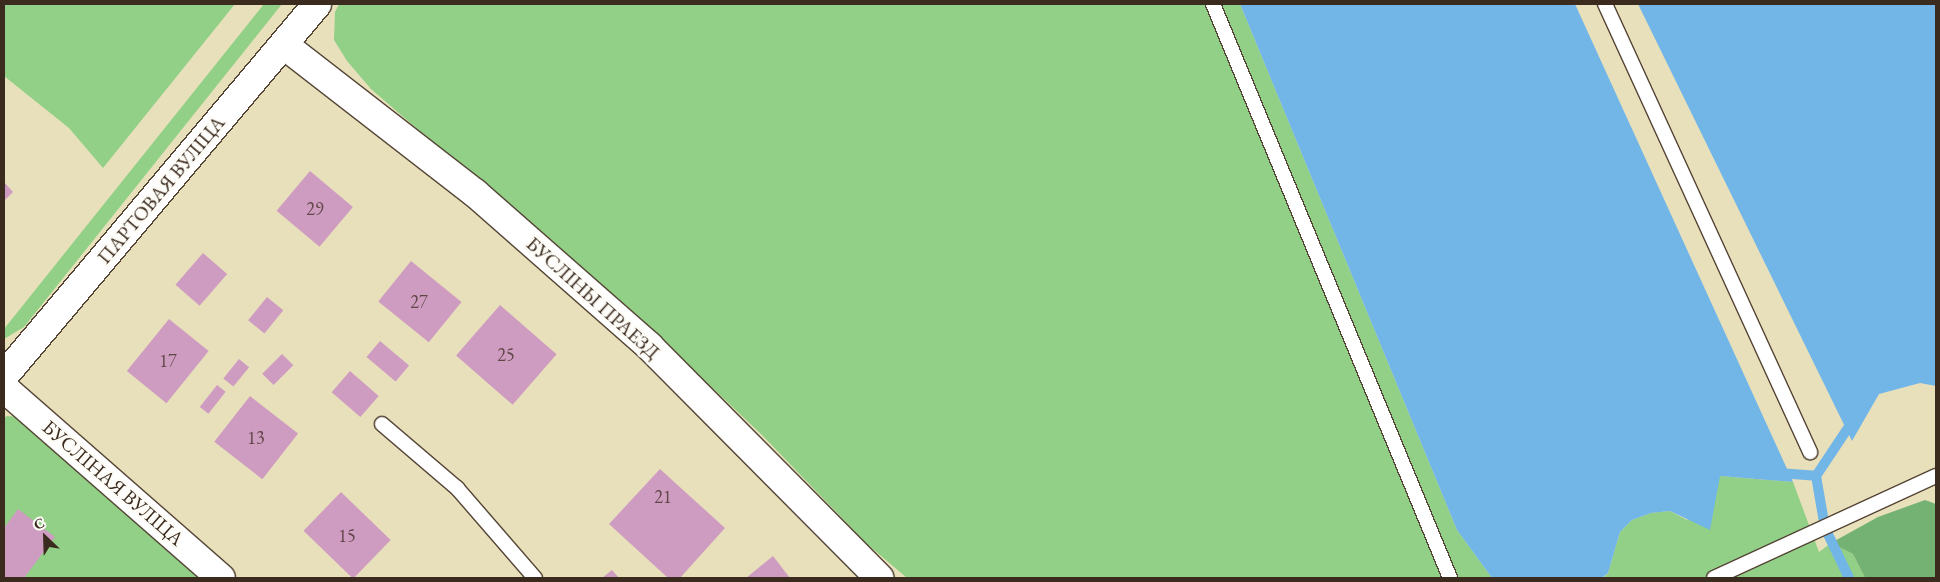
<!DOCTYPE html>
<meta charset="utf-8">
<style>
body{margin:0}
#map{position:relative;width:1940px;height:582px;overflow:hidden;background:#e8e0bb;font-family:"EB Garamond",serif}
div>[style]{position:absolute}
.green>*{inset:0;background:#91d086}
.forest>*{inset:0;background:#74b273}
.water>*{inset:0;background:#72b6e8}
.stream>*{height:10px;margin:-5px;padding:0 5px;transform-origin:5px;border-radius:5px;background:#72b6e8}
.building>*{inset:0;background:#cf9cc1;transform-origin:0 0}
.roads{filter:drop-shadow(1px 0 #554536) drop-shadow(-1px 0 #554536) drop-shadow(0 1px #554536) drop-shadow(0 -1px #554536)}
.lane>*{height:14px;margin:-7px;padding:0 7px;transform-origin:7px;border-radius:7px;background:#fff}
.street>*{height:28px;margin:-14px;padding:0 14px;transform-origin:14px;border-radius:14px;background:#fff}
span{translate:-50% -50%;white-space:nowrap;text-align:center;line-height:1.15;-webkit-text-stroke:5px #fdfcf7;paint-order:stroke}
.number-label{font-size:18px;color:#604647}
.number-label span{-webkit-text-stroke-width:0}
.street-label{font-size:20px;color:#3b2a1e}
.frame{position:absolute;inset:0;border:5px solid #3b2a1e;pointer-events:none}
.north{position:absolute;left:20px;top:512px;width:50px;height:50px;-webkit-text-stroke:4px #fdfcf7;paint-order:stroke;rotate:336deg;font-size:14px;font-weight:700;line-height:20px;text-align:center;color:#3b2a1e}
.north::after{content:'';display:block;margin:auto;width:18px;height:22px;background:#3b2a1e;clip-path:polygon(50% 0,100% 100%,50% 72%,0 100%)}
</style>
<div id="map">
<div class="green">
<div style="clip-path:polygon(4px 4px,235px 4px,103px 168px,69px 128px,4px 76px)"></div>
<div style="clip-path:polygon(264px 4px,282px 4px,24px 327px,4px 339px,4px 329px)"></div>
<div style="clip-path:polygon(339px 4px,1240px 4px,1457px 530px,1492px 578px,907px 578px,867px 544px,762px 435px,666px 344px,371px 89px,347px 61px,334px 40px,335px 12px)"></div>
<div style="clip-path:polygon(7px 416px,19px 417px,204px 578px,4px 578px,4px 418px)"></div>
<div style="clip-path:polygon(1720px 476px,1793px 482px,1819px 552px,1831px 543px,1853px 554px,1865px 578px,1603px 578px,1608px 573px,1620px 532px,1632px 520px,1651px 513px,1670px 511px,1687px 520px)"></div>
</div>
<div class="forest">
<div style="clip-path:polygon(1925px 500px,1936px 504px,1936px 578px,1865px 578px,1853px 554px,1831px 543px,1878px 517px)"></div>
</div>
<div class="water">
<div style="clip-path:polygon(1240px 4px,1575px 4px,1793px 482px,1720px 476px,1710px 530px,1670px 511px,1651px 513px,1632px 520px,1620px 532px,1608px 573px,1602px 578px,1492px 578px,1457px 530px)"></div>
<div style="clip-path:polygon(1638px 4px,1936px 4px,1936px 386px,1920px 383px,1879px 394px,1852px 441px)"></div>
</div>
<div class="stream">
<div style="left:1777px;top:473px;width:39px;rotate:4deg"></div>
<div style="left:1849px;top:578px;width:55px;rotate:-115.6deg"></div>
<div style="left:1825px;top:528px;width:53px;rotate:-99.8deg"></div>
<div style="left:1816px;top:476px;width:69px;rotate:-56.3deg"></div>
</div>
<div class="building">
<div style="left:310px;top:171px;width:56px;height:52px;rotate:40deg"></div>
<div style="clip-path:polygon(4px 182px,13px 192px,4px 201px)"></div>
<div style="left:203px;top:253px;width:32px;height:42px;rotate:41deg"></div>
<div style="left:411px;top:261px;width:65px;height:52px;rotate:39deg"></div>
<div style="left:267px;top:297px;width:21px;height:30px;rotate:39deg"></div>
<div style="left:500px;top:305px;width:75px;height:67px;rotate:41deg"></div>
<div style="left:169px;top:319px;width:51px;height:67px;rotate:39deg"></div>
<div style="left:380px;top:341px;width:38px;height:21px;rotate:40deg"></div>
<div style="left:282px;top:354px;width:16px;height:28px;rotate:45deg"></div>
<div style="left:239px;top:359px;width:13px;height:25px;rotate:39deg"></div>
<div style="left:350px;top:371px;width:38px;height:28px;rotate:41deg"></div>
<div style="left:217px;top:385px;width:11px;height:28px;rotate:38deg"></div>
<div style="left:250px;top:396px;width:61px;height:58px;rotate:38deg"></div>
<div style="clip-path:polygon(660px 469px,725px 528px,680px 578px,668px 578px,609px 524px)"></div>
<div style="left:341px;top:492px;width:69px;height:54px;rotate:44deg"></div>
<div style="clip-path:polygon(18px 509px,55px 537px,24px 578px,4px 578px,4px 528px)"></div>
<div style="clip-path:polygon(773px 556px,790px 578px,746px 578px)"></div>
<div style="clip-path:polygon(612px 570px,619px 578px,602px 578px)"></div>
</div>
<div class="roads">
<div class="lane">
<div style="left:1213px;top:4px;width:621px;rotate:67.56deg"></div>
<div style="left:1605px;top:4px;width:493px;rotate:65.4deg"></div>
<div style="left:382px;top:424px;width:99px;rotate:40.5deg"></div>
<div style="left:457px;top:488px;width:119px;rotate:49.1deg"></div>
<div style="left:1714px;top:578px;width:244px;rotate:-24.7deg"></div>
</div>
<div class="street">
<div style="left:284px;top:45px;width:242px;rotate:37.8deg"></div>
<div style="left:475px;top:193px;width:232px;rotate:41.3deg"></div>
<div style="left:649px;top:346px;width:327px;rotate:45.2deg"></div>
<div style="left:4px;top:376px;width:486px;rotate:-49.9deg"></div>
<div style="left:4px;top:388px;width:288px;rotate:41.2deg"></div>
</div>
</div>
<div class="number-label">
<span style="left:315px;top:209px">29</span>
<span style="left:419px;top:302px">27</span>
<span style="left:506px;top:355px">25</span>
<span style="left:168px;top:361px">17</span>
<span style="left:256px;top:438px">13</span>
<span style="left:663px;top:497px">21</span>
<span style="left:347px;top:536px">15</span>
</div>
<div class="street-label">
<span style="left:161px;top:190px;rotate:-50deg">ПАРТОВАЯ ВУЛІЦА</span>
<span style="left:593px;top:298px;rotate:42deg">БУСЛІНЫ ПРАЕЗД</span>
<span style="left:113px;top:483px;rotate:41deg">БУСЛІНАЯ ВУЛІЦА</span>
</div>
<div class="frame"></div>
<div class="north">С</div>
</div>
